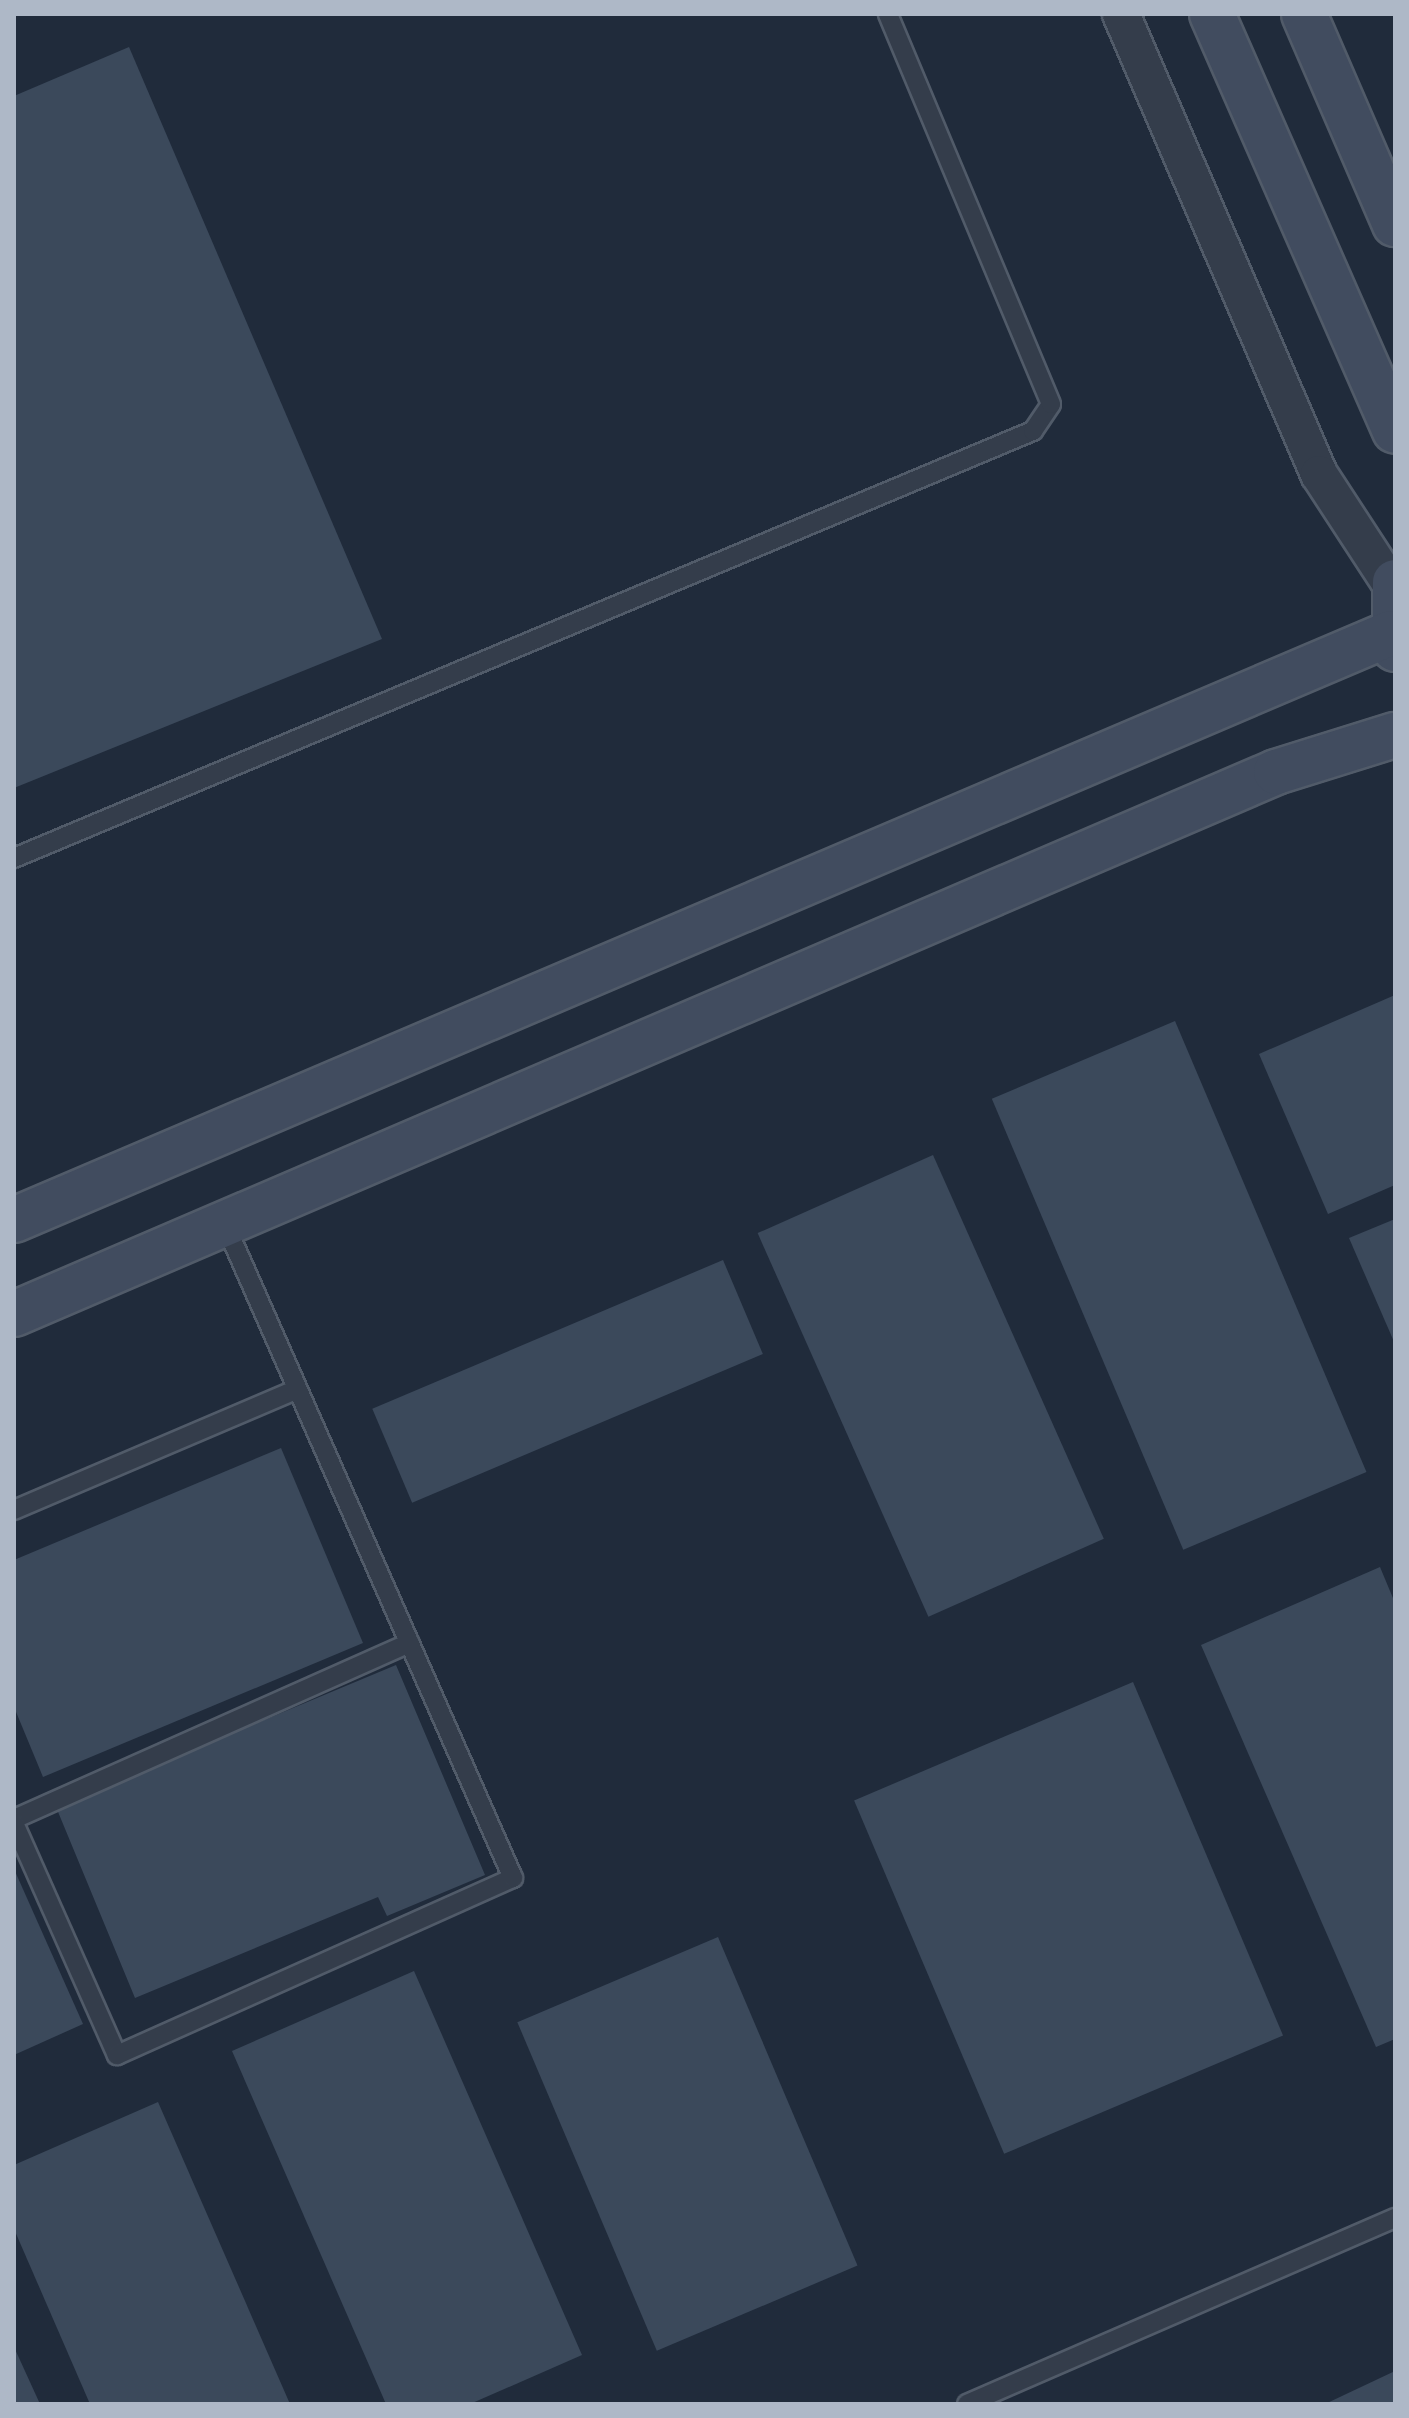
<!DOCTYPE html>
<style>
body{margin:0}
#map{position:relative;width:1409px;height:2418px;overflow:hidden;background:#202b3b;font-family:"Public Sans",sans-serif}
div>[style]{position:absolute}
.building>*{inset:0;background:#3b495b;transform-origin:0 0}
.roads{filter:drop-shadow(2px 0 #515b69) drop-shadow(-2px 0 #515b69) drop-shadow(0 2px #515b69) drop-shadow(0 -2px #515b69)}
.lane>*{height:18px;margin:-9px;padding:0 9px;transform-origin:9px;border-radius:9px;background:#343d4b}
.street>*{height:36px;margin:-18px;padding:0 18px;transform-origin:18px;border-radius:18px;background:#343d4b}
.secondary>*{height:44px;margin:-22px;padding:0 22px;transform-origin:22px;border-radius:22px;background:#414c5f}
span{translate:-50% -50%;white-space:nowrap;text-align:center;line-height:1.15;-webkit-text-stroke:6px #192230;paint-order:stroke}
.frame{position:absolute;inset:0;border:16px solid #aeb8c7;pointer-events:none}
</style>
<div id="map">
<div class="building">
<div style="clip-path:polygon(129px 47px,382px 639px,14px 788px,14px 96px)"></div>
<div style="clip-path:polygon(1395px 995px,1395px 1185px,1328px 1214px,1259px 1054px)"></div>
<div style="left:1175px;top:1021px;width:490px;height:199px;rotate:67deg"></div>
<div style="left:933px;top:1155px;width:420px;height:192px;rotate:66deg"></div>
<div style="clip-path:polygon(1395px 1219px,1395px 1344px,1349px 1238px)"></div>
<div style="left:723px;top:1260px;width:102px;height:381px;rotate:67deg"></div>
<div style="clip-path:polygon(281px 1448px,363px 1643px,43px 1777px,14px 1707px,14px 1560px)"></div>
<div style="clip-path:polygon(1380px 1567px,1395px 1603px,1395px 2039px,1376px 2047px,1201px 1645px)"></div>
<div style="clip-path:polygon(396px 1665px,485px 1875px,387px 1916px,378px 1897px,135px 1998px,56px 1807px)"></div>
<div style="left:1133px;top:1682px;width:384px;height:303px;rotate:67deg"></div>
<div style="clip-path:polygon(14px 1869px,83px 2024px,14px 2055px)"></div>
<div style="left:718px;top:1937px;width:357px;height:218px;rotate:67deg"></div>
<div style="clip-path:polygon(414px 1971px,582px 2355px,470px 2404px,386px 2404px,232px 2051px)"></div>
<div style="clip-path:polygon(158px 2102px,290px 2404px,90px 2404px,14px 2229px,14px 2165px)"></div>
<div style="clip-path:polygon(14px 2347px,40px 2404px,14px 2404px)"></div>
<div style="clip-path:polygon(1395px 2371px,1395px 2404px,1325px 2404px)"></div>
</div>
<div class="roads">
<div class="lane">
<div style="left:14px;top:858px;width:1105px;rotate:-22.74deg"></div>
<div style="left:1033px;top:431px;width:32px;rotate:-56deg"></div>
<div style="left:1051px;top:404px;width:423px;rotate:-112.7deg"></div>
<div style="left:14px;top:1510px;width:308px;rotate:-23.1deg"></div>
<div style="left:14px;top:1819px;width:433px;rotate:-24deg"></div>
<div style="left:14px;top:1823px;width:254px;rotate:66.1deg"></div>
<div style="left:117px;top:2055px;width:434px;rotate:-24.1deg"></div>
<div style="left:513px;top:1878px;width:715px;rotate:-113.77deg"></div>
<div style="left:967px;top:2404px;width:467px;rotate:-23.5deg"></div>
</div>
<div class="street">
<div style="left:1121px;top:14px;width:501px;rotate:66.71deg"></div>
<div style="left:1319px;top:474px;width:134px;rotate:56.9deg"></div>
</div>
<div class="secondary">
<div style="left:1212px;top:14px;width:455px;rotate:66.3deg"></div>
<div style="left:1304px;top:14px;width:229px;rotate:66.6deg"></div>
<div style="left:1395px;top:582px;width:67px;rotate:90deg"></div>
<div style="left:14px;top:1220px;width:1497px;rotate:-23.09deg"></div>
<div style="left:14px;top:1314px;width:1373px;rotate:-23.24deg"></div>
<div style="left:1276px;top:772px;width:125px;rotate:-17.3deg"></div>
</div>
</div>
<div class="frame"></div>
</div>
